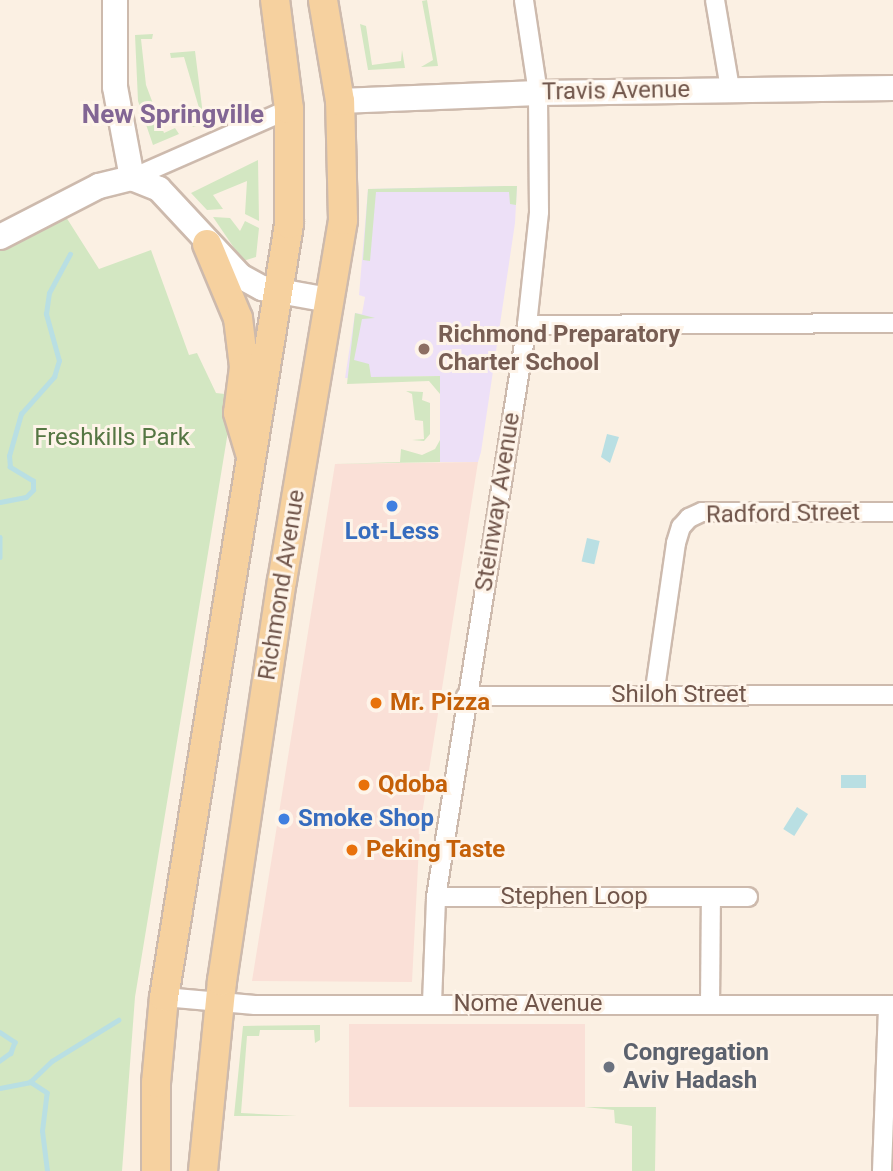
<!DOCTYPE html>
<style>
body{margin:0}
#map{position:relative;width:893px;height:1171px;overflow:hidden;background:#fbf0e3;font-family:Roboto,sans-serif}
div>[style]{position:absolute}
.commercial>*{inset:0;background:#fae0d7;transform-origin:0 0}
.education>*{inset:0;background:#ede0f7}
.green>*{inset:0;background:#d3e7c2}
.water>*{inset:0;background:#b9dfe3;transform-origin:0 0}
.stream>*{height:4.5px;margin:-2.25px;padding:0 2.25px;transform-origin:2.25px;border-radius:2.25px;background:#b9dfe3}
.roads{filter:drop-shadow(2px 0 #cdbaad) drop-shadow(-2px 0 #cdbaad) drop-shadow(0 2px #cdbaad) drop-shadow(0 -2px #cdbaad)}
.street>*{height:18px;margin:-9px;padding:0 9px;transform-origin:9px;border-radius:9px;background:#fff}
.secondary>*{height:24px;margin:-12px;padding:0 12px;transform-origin:12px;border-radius:12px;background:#fff}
.primary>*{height:28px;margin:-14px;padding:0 14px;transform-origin:14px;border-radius:14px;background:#f6d19f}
.dots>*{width:19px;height:19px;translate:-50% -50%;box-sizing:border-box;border:4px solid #fef4e9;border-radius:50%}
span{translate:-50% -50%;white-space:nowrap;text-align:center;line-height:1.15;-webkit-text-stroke:6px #fef4e9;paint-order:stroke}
.street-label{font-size:24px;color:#71564b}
.education-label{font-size:24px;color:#785e54;font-weight:700}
.left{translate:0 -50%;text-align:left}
.park-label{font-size:24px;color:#557643}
.shop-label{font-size:24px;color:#366cbe;font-weight:700}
.food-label{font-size:24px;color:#c56008;font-weight:700}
.worship-label{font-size:24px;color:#5b616d;font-weight:700}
.neighbourhood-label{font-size:26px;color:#826694;font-weight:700}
</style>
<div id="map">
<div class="commercial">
<div style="clip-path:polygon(478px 462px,420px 827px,412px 982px,252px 981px,335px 464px)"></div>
<div style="left:349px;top:1024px;width:236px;height:83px"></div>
</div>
<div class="education">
<div style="clip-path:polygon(505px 186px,517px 186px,515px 223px,481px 452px,478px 462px,440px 462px,440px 376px,345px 378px,355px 313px,362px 314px,365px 297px,359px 295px,368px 189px)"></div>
</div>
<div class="green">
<div style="clip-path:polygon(427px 0,438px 66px,421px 67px,433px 60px,422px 1px)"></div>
<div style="clip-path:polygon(360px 24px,366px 26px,372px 65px,401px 61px,402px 50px,405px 68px,368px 70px)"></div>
<div style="clip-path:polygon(153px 34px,152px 39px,141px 39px,146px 85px,164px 133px,175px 128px,179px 134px,153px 145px,138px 101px,135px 35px)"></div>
<div style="clip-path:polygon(195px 51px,204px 123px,193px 127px,191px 123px,202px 118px,184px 57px,171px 58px,170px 53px)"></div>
<div style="clip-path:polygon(258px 160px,259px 221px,245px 214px,247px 181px,213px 195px,223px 209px,207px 210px,191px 193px)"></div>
<div style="clip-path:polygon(505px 186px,517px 186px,516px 205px,510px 204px,509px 192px,376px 192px,370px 261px,363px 260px,368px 189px)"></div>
<div style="clip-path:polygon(66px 217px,99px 269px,151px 250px,189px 355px,197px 353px,216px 393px,234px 395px,135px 997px,122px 1171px,0 1171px,0 248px)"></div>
<div style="clip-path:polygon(213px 217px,230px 218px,240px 231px,245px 221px,259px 228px,256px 257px,243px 261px)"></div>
<div style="clip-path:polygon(355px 313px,375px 318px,362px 319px,354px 360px,369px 364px,371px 377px,440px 376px,440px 394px,429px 381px,347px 384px)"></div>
<div style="clip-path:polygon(406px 391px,423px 392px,422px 400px,430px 403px,430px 434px,424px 441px,412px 440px,424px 439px,423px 421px,415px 420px,412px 394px)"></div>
<div style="clip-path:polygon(440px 440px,440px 462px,334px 464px,400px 462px,401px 449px,422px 455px,435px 449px)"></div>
<div style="clip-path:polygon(320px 1025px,320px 1040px,315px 1043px,314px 1030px,260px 1030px,259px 1036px,247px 1036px,241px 1113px,297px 1116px,234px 1116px,243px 1026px)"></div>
<div style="clip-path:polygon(585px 1107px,656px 1107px,655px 1171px,632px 1171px,632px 1126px,615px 1123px,614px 1110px)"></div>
</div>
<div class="water">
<div style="clip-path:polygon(607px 434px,619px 437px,610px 463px,601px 457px)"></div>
<div style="left:587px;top:538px;width:13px;height:24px;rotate:13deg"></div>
<div style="left:841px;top:775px;width:25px;height:13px"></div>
<div style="left:797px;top:807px;width:13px;height:26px;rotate:32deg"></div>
</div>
<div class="stream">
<div style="left:0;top:502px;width:26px;rotate:-11deg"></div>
<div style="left:26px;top:497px;width:10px;rotate:-45deg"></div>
<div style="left:33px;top:490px;width:9px;rotate:-90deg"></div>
<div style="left:33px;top:481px;width:27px;rotate:-149deg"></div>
<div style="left:10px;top:467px;width:11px;rotate:-95deg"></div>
<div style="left:9px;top:456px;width:44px;rotate:-74.1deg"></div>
<div style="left:21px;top:414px;width:50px;rotate:-48.3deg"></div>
<div style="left:54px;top:377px;width:17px;rotate:-73deg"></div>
<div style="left:59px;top:361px;width:49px;rotate:-105.5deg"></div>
<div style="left:46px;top:314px;width:21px;rotate:-82deg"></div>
<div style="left:49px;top:293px;width:44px;rotate:-61.7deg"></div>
<div style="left:0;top:537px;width:20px;rotate:90deg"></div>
<div style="left:0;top:1032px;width:18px;rotate:34deg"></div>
<div style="left:15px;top:1042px;width:12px;rotate:110deg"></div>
<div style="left:11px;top:1053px;width:14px;rotate:144deg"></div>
<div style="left:0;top:1088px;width:31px;rotate:-11deg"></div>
<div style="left:47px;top:1171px;width:40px;rotate:-97.1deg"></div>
<div style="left:42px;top:1131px;width:38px;rotate:-83deg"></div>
<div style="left:47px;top:1093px;width:20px;rotate:-147deg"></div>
<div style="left:30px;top:1082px;width:30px;rotate:-44deg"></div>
<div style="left:52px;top:1061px;width:78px;rotate:-31.8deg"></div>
</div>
<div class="roads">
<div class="street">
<div style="left:715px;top:0;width:90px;rotate:80.4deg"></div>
<div style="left:132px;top:178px;width:171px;rotate:-23.7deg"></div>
<div style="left:527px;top:325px;width:366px;rotate:-0.3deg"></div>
<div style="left:466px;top:696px;width:427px;rotate:-0.1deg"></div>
<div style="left:654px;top:696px;width:155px;rotate:-81.8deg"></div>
<div style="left:676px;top:543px;width:17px;rotate:-73deg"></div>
<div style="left:681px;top:527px;width:12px;rotate:-48deg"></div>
<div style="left:689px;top:518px;width:14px;rotate:-25deg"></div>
<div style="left:702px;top:512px;width:191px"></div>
<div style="left:436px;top:897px;width:312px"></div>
<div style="left:164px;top:997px;width:91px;rotate:5deg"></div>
<div style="left:255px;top:1005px;width:638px"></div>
<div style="left:432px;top:1003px;width:106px;rotate:-87.8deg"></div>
<div style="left:436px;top:897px;width:579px;rotate:-80.96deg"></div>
<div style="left:527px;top:325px;width:114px;rotate:-83.9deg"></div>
<div style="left:539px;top:212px;width:119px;rotate:-90.5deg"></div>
<div style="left:538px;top:93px;width:94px;rotate:-98.6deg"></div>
<div style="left:710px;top:1005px;width:108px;rotate:-89.5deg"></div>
<div style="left:882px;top:1171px;width:166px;rotate:-87.9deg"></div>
</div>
<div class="secondary">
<div style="left:115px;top:0;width:87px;rotate:90deg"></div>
<div style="left:115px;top:87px;width:93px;rotate:79.4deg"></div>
<div style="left:132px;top:178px;width:29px;rotate:22deg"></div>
<div style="left:159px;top:189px;width:119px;rotate:47deg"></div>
<div style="left:240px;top:276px;width:25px;rotate:29deg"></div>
<div style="left:262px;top:288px;width:68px;rotate:10.2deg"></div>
<div style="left:340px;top:101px;width:198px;rotate:-2.3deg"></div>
<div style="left:538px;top:93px;width:355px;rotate:-0.8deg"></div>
<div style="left:0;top:237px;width:111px;rotate:-27.3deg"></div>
<div style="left:99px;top:186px;width:34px;rotate:-14deg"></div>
</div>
<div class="primary">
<div style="left:207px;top:244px;width:80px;rotate:67.3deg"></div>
<div style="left:238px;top:318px;width:49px;rotate:83deg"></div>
<div style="left:244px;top:367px;width:46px;rotate:97.4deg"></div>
<div style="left:238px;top:413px;width:42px;rotate:73.3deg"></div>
<div style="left:156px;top:1171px;width:88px;rotate:-90deg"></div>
<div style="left:156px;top:1083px;width:86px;rotate:-84.7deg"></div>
<div style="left:164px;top:997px;width:783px;rotate:-80.81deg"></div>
<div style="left:289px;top:224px;width:115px;rotate:-90deg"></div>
<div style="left:289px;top:109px;width:110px;rotate:-97.3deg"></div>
<div style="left:203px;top:1171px;width:191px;rotate:-84.3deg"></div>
<div style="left:222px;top:981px;width:404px;rotate:-81.5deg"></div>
<div style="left:282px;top:581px;width:366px;rotate:-80.4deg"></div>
<div style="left:343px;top:220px;width:119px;rotate:-91.4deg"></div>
<div style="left:340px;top:101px;width:102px;rotate:-99.6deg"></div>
</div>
</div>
<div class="dots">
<div style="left:424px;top:349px;background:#8d6e63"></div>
<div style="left:392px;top:506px;background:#3f7fe0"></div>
<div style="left:376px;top:703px;background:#e8710a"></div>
<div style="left:364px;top:785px;background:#e8710a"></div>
<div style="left:284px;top:819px;background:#3f7fe0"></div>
<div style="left:352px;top:850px;background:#e8710a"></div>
<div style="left:609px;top:1067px;background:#6b7280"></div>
</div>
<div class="street-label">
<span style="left:616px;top:91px;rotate:-1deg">Travis Avenue</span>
<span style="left:498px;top:502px;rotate:-81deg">Steinway Avenue</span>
<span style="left:783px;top:514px;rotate:-1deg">Radford Street</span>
<span style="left:282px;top:585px;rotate:-81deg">Richmond Avenue</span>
<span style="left:679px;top:695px">Shiloh Street</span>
<span style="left:574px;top:897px">Stephen Loop</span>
<span style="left:528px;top:1004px">Nome Avenue</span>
</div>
<div class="education-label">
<span class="left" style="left:438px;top:349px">Richmond Preparatory<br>Charter School</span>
</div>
<div class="park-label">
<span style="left:112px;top:438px">Freshkills Park</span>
</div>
<div class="shop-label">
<span style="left:392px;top:532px">Lot-Less</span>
<span class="left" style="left:298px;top:819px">Smoke Shop</span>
</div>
<div class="food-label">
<span class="left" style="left:390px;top:703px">Mr. Pizza</span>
<span class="left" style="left:378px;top:785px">Qdoba</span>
<span class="left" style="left:366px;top:850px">Peking Taste</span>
</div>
<div class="worship-label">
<span class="left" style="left:623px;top:1067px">Congregation<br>Aviv Hadash</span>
</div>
<div class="neighbourhood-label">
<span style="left:173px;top:115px">New Springville</span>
</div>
</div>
